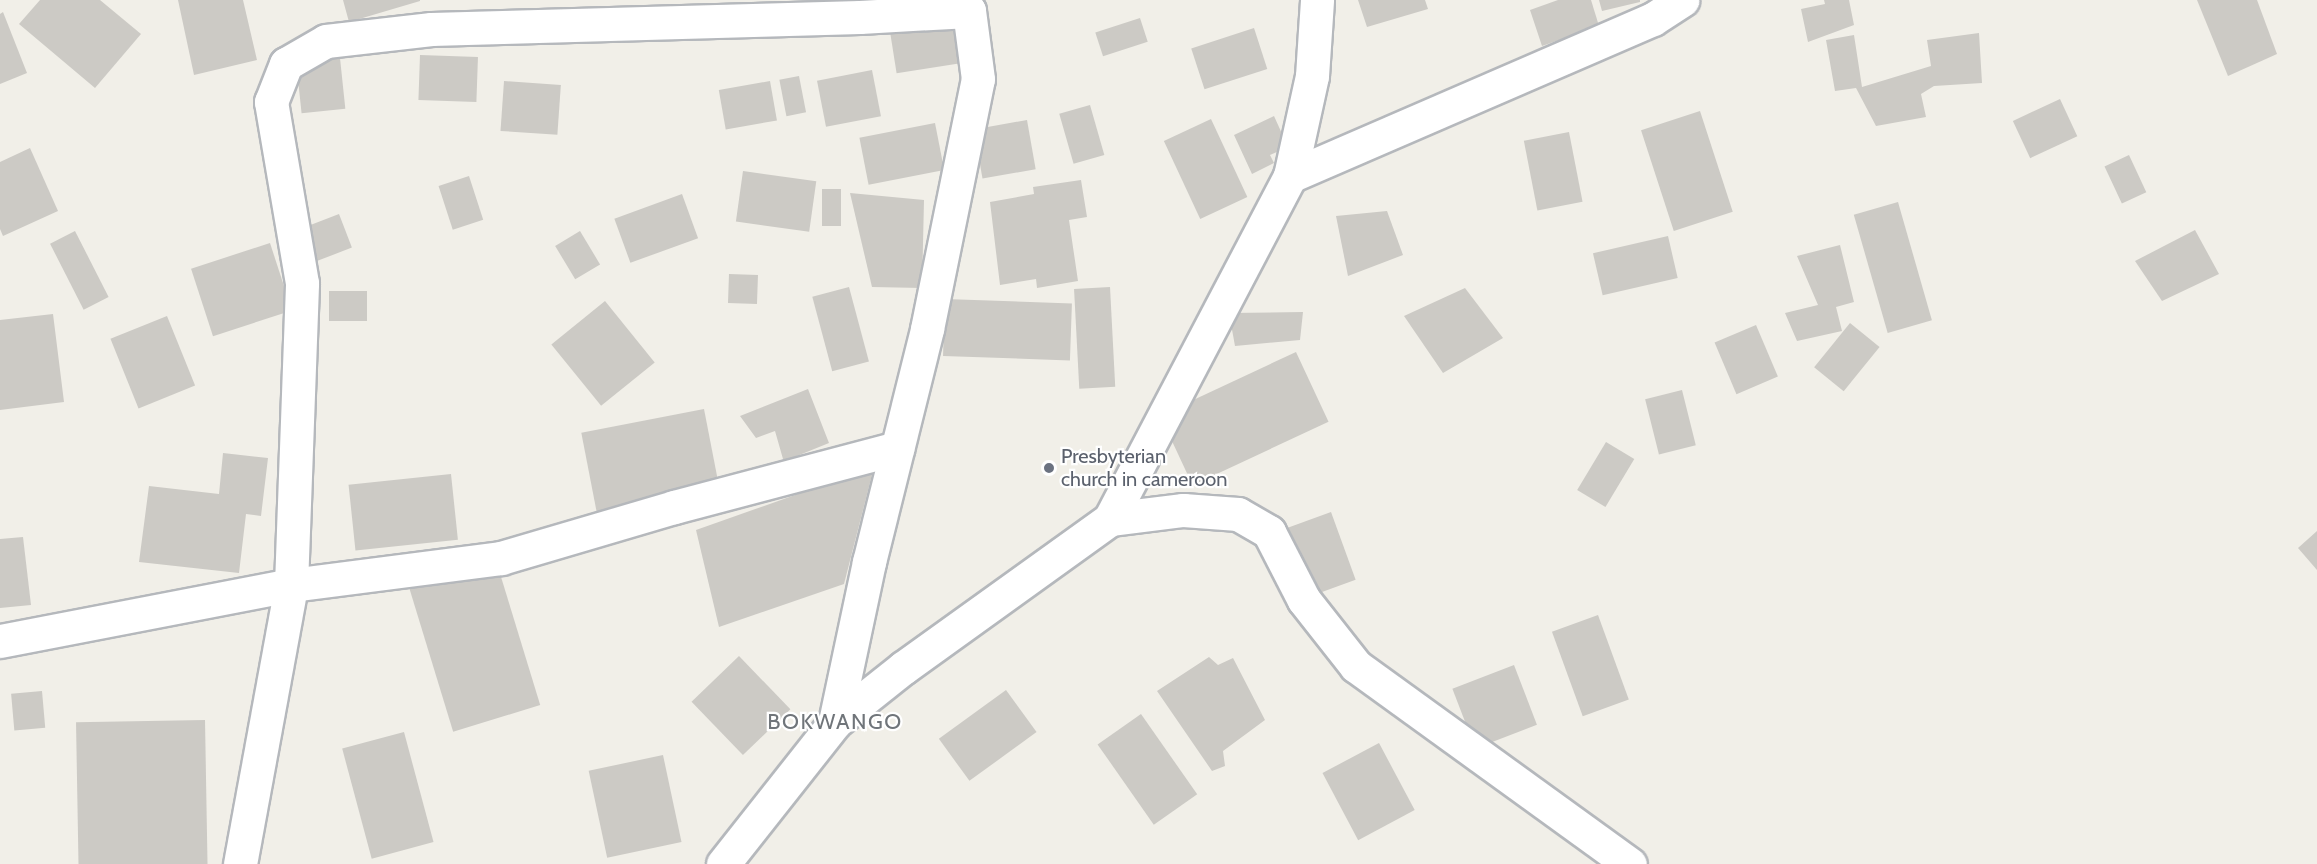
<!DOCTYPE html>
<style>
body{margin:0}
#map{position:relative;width:2317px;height:864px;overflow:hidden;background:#f1efe8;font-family:Cabin,sans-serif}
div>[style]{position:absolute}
.building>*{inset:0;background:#cccac5;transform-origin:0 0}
.roads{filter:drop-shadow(2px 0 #b5b8bc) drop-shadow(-2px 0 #b5b8bc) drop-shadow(0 2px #b5b8bc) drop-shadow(0 -2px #b5b8bc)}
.street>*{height:33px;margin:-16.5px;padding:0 16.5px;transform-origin:16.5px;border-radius:16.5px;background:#fff}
.dots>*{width:16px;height:16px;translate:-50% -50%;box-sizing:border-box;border:3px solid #fff;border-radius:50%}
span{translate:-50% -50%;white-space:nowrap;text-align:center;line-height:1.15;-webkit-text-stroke:4.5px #fff;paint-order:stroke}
.worship-label{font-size:20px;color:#5b616d}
.left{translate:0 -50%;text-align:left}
.quarter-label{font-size:22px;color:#70757a;letter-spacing:1.5px}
</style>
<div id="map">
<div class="building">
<div style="clip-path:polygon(40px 0,100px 0,141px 34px,95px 88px,19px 24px)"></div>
<div style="clip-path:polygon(178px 0,243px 0,257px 60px,194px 75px)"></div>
<div style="clip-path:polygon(343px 0,420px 0,420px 1px,349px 22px)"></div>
<div style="clip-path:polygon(1358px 0,1425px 0,1428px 9px,1367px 27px)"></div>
<div style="clip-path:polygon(1558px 0,1591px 0,1599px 26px,1542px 46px,1530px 10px)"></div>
<div style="clip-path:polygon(1599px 0,1640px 0,1640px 2px,1602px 11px)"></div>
<div style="clip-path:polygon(1824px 0,1849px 0,1854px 25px,1808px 42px,1801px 9px,1825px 4px)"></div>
<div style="clip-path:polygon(2197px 0,2257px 0,2277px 54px,2228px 76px)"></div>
<div style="clip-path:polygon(3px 12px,27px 73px,0 84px,0 14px)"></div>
<div style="left:951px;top:14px;width:50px;height:63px;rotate:81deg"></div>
<div style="left:1140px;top:18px;width:25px;height:47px;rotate:72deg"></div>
<div style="left:1254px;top:28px;width:43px;height:66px;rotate:72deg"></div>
<div style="clip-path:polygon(1979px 33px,1982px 83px,1934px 86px,1921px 94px,1926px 117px,1876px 126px,1856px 88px,1835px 91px,1826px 40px,1854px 35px,1862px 87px,1931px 66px,1927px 40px)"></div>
<div style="left:420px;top:55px;width:58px;height:45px;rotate:2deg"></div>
<div style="left:340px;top:58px;width:51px;height:44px;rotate:84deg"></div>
<div style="left:872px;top:70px;width:47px;height:56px;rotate:79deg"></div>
<div style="left:799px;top:76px;width:37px;height:20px;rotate:79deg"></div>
<div style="left:504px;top:81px;width:57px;height:50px;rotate:4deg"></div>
<div style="left:770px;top:81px;width:40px;height:52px;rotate:80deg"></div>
<div style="left:2060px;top:99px;width:41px;height:52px;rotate:65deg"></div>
<div style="left:1090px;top:105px;width:52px;height:32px;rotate:74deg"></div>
<div style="left:1700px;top:111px;width:106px;height:62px;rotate:72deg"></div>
<div style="clip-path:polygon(1274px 116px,1288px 147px,1270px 155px,1274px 163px,1252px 174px,1234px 135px)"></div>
<div style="left:1211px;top:119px;width:86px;height:52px;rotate:65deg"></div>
<div style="left:1027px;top:120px;width:50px;height:54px;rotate:80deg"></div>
<div style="left:935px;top:123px;width:48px;height:77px;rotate:79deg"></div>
<div style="left:1569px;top:132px;width:71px;height:46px;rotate:79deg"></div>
<div style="clip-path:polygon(30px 148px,58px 211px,3px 236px,0 229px,0 162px)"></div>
<div style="left:2129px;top:155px;width:41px;height:27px;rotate:65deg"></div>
<div style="left:743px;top:171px;width:74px;height:51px;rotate:8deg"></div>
<div style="left:469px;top:176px;width:46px;height:32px;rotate:72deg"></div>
<div style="clip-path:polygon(1081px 180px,1087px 217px,1069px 220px,1078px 281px,1037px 288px,1036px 279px,1000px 285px,990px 202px,1034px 194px,1033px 187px)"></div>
<div style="left:822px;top:189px;width:19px;height:37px"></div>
<div style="clip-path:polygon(850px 193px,924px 200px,922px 288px,872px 287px)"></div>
<div style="left:682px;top:194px;width:47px;height:72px;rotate:70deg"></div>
<div style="left:1898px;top:202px;width:123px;height:46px;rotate:74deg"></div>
<div style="clip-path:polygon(1387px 211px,1403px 255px,1348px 276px,1336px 216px)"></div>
<div style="left:339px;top:214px;width:36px;height:41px;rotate:69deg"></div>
<div style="clip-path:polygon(2195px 230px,2219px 274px,2162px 301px,2135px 261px)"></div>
<div style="left:75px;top:231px;width:74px;height:28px;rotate:63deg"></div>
<div style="left:580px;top:231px;width:39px;height:29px;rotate:59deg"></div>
<div style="left:1668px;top:236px;width:43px;height:77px;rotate:77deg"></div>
<div style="left:270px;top:243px;width:71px;height:83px;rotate:72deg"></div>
<div style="clip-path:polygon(1840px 245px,1854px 302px,1836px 307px,1842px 331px,1797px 341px,1785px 313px,1818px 305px,1797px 256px)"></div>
<div style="left:729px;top:274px;width:29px;height:29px;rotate:2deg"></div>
<div style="left:849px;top:287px;width:77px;height:38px;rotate:75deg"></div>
<div style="left:1110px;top:287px;width:100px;height:36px;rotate:87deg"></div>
<div style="clip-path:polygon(1465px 288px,1503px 338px,1443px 373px,1404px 316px)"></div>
<div style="left:329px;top:291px;width:38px;height:30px"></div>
<div style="left:945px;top:299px;width:127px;height:57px;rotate:2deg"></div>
<div style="left:605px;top:301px;width:79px;height:69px;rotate:51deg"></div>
<div style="clip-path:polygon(1303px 312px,1300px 340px,1235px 346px,1229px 313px)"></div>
<div style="clip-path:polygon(53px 314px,64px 402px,0 410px,0 320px)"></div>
<div style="left:167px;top:316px;width:75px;height:61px;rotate:68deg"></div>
<div style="left:1850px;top:323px;width:38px;height:57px;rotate:39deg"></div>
<div style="left:1756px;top:325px;width:56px;height:45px;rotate:67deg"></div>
<div style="left:1296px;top:352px;width:77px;height:150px;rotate:65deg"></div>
<div style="clip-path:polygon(808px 389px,829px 443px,787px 460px,783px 459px,775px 431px,756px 438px,740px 416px)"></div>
<div style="left:1682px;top:390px;width:57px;height:38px;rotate:76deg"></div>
<div style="left:704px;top:409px;width:82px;height:125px;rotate:79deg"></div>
<div style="left:1606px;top:442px;width:33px;height:56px;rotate:31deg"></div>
<div style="clip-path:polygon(223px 453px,268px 458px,261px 516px,246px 514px,239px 573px,139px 562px,149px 486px,219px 494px)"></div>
<div style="clip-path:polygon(874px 467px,844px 584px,719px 627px,696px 530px)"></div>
<div style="left:451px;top:474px;width:66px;height:103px;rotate:84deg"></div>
<div style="left:1331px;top:512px;width:72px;height:57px;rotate:70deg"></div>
<div style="clip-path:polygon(2317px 531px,2317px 570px,2298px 548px)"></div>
<div style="clip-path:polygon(23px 537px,31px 605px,0 608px,0 539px)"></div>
<div style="left:494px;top:554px;width:158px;height:91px;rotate:73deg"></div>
<div style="left:1598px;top:615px;width:90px;height:49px;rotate:70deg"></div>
<div style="left:739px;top:656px;width:74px;height:66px;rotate:46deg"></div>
<div style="clip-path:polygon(1209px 657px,1218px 665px,1233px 658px,1265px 720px,1223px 751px,1225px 766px,1212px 771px,1157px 691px)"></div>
<div style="left:1514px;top:665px;width:64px;height:66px;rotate:69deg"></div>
<div style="left:1006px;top:690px;width:52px;height:83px;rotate:54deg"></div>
<div style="left:42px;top:691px;width:37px;height:31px;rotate:85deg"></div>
<div style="left:1141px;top:714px;width:98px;height:53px;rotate:55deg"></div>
<div style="left:205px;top:720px;width:144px;height:129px;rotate:89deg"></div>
<div style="left:404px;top:732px;width:114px;height:64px;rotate:75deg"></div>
<div style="left:1379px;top:743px;width:76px;height:64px;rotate:62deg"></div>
<div style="left:663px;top:755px;width:89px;height:76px;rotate:78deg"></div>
</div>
<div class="roads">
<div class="street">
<div style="left:1290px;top:176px;width:395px;rotate:-23.4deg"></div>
<div style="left:1653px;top:19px;width:35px;rotate:-33deg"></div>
<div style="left:1110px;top:519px;width:387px;rotate:-62.3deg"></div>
<div style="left:1290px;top:176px;width:102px;rotate:-77.6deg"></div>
<div style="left:1312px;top:76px;width:76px;rotate:-86.2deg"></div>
<div style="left:0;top:641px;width:296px;rotate:-10.9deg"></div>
<div style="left:291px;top:585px;width:212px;rotate:-7.3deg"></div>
<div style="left:501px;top:558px;width:180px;rotate:-16.4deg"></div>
<div style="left:674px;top:507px;width:231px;rotate:-14.8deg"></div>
<div style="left:835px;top:722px;width:164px;rotate:-78deg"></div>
<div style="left:869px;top:562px;width:240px;rotate:-76deg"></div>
<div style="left:927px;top:329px;width:255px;rotate:-78.5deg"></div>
<div style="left:978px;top:79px;width:69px;rotate:-97.5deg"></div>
<div style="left:969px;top:11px;width:13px;rotate:-119deg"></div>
<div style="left:240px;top:864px;width:284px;rotate:-79.6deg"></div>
<div style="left:291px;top:585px;width:302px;rotate:-87.9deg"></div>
<div style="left:302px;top:283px;width:184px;rotate:-99.7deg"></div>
<div style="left:271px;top:102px;width:41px;rotate:-68.5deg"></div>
<div style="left:286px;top:64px;width:46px;rotate:-29.9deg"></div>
<div style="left:326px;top:41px;width:106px;rotate:-6.5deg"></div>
<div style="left:431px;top:29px;width:429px;rotate:-1.6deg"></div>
<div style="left:860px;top:17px;width:109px;rotate:-3.2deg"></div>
<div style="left:723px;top:864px;width:181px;rotate:-51.7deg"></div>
<div style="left:835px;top:722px;width:87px;rotate:-38.5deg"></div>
<div style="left:903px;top:668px;width:255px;rotate:-35.7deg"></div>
<div style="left:1110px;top:519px;width:74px;rotate:-7deg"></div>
<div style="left:1183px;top:510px;width:55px;rotate:4.2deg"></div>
<div style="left:1238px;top:514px;width:36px;rotate:30deg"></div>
<div style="left:1269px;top:532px;width:76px;rotate:62.8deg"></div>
<div style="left:1304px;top:600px;width:84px;rotate:51.8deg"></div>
<div style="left:1356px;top:666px;width:338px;rotate:35.9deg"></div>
</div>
</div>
<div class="dots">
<div style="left:1049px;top:468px;background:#6b7280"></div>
</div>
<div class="worship-label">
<span class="left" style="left:1061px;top:468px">Presbyterian<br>church in cameroon</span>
</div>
<div class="quarter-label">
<span style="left:835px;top:722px">BOKWANGO</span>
</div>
</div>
